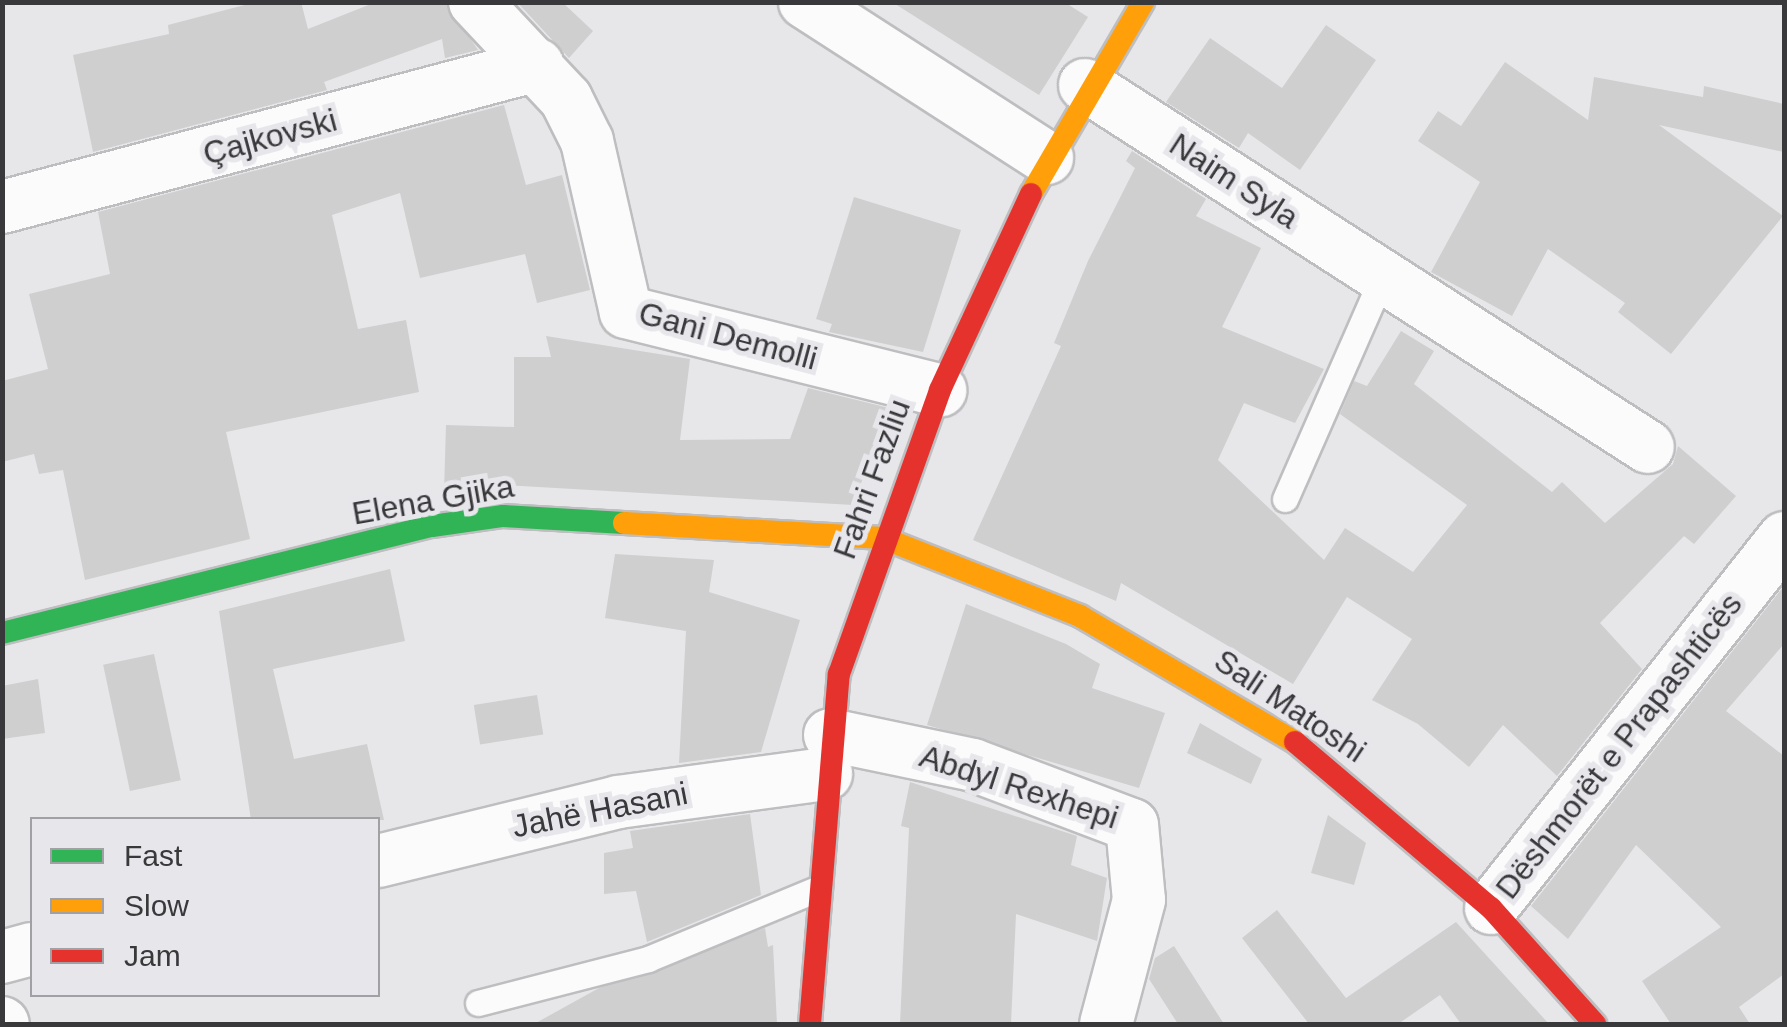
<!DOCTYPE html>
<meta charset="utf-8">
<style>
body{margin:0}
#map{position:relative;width:1787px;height:1027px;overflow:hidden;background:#e7e7ea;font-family:Helvetica,sans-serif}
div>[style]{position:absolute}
.building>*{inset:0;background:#cfcfd0;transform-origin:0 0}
.roads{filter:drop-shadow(2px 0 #bebec0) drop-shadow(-2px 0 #bebec0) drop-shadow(0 2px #bebec0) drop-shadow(0 -2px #bebec0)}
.lane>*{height:25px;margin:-12.5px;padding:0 12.5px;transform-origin:12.5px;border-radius:12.5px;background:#fbfbfc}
.street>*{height:52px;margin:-26px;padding:0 26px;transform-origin:26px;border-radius:26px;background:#fbfbfc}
.fast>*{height:22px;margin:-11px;padding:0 11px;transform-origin:11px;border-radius:11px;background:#30b455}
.slow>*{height:22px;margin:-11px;padding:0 11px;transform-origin:11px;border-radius:11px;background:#ff9f0a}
.jam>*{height:22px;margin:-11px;padding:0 11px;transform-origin:11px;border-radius:11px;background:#e5322d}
span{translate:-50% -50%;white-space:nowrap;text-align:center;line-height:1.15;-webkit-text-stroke:10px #e6e6eb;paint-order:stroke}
.street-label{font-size:32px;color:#39393b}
.frame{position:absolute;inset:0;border:5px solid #39393b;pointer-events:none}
.legend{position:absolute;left:30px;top:817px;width:350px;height:180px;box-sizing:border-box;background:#e6e6eb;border:2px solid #a1a1a5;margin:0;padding:12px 18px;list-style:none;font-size:30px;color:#39393b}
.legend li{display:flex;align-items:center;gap:20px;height:50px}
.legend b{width:50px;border:2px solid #a1a1a5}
</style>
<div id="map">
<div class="building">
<div style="clip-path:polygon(256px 2px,301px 2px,308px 29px,376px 2px,446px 2px,478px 50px,445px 58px,442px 39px,324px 82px,327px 90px,93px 152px,73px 55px,169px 34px,168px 25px)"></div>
<div style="clip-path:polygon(517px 2px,562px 2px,593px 31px,569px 58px)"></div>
<div style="clip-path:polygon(892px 2px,1064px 2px,1088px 17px,1039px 95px)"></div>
<div style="clip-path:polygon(1326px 25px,1376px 60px,1300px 170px,1248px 133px,1239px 148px,1166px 102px,1210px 38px,1282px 88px)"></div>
<div style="clip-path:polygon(1505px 62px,1588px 120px,1594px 77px,1703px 97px,1704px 86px,1784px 104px,1784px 152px,1659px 125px,1783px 216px,1671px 354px,1618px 312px,1625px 303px,1548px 249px,1512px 316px,1431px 272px,1480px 182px,1418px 141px,1438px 111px,1461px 126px)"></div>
<div style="clip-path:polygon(504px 105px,526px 185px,562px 175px,590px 290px,537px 303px,525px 254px,420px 278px,400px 193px,332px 215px,358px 329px,406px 320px,419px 392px,226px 432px,250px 539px,85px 580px,63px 470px,39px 474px,34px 454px,2px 462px,2px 381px,48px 369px,29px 294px,110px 274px,98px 212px)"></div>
<div style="clip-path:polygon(1132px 151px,1206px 199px,1196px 216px,1261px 248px,1222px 327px,1324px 369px,1295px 423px,1244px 403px,1218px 460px,1324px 560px,1345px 528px,1413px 572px,1467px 505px,1340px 414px,1354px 381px,1367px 386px,1401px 331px,1434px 351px,1414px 384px,1552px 492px,1562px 482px,1605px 523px,1673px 464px,1678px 446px,1736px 496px,1694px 544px,1684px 536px,1600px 623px,1642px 669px,1557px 776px,1503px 725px,1469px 767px,1418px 724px,1372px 700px,1412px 639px,1347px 597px,1293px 684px,1121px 583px,1116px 601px,973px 540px,1061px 346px,1054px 343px,1088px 261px,1135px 168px,1126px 161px)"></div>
<div style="clip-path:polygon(854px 197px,961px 230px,923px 352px,829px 332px,832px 324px,816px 319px)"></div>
<div style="clip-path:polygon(546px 336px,690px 359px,680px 440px,790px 439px,808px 388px,889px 408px,853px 505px,505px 485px,444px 491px,446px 425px,514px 427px,514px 357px,551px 357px)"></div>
<div style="clip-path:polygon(615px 554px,714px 560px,709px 592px,800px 620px,761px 752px,679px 763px,686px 631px,605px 618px)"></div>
<div style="clip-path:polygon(390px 569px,405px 641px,273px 669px,294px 759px,367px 744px,384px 820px,251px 820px,219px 611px)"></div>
<div style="clip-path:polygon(1784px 586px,1784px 644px,1726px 711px,1784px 756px,1784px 974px,1739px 1007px,1750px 1024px,1671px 1024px,1642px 981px,1721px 927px,1636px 845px,1568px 939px,1531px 906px)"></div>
<div style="clip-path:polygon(966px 604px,1066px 644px,1100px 664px,1092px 688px,1165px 713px,1139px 788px,927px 725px)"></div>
<div style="left:154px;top:654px;width:129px;height:52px;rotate:78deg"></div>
<div style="clip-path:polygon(38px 679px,45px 733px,2px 739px,2px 686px)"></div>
<div style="left:537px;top:695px;width:40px;height:64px;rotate:81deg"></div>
<div style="clip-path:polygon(1200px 723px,1262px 759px,1251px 784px,1187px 753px)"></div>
<div style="clip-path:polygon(910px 782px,1077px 836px,1071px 865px,1107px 878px,1097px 941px,1016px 914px,1011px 1024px,900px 1024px,909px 828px,901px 826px)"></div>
<div style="clip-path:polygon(750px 814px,761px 895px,647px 942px,636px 891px,604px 894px,604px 853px,633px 848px,630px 831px)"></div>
<div style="clip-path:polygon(1328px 815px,1366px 843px,1354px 885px,1311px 873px)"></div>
<div style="clip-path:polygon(1277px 910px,1346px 998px,1456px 922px,1549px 1024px,1461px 1024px,1440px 995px,1398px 1024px,1309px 1024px,1242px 938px)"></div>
<div style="clip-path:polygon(765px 928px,768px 947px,773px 945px,777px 1024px,534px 1024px,599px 988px)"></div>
<div style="clip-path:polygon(1174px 946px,1204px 993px,1224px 1024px,1178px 1024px,1149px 979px,1155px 958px)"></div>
</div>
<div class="roads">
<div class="lane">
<div style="left:1285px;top:499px;width:244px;rotate:-66.3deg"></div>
<div style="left:478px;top:1003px;width:176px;rotate:-14.5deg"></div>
<div style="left:648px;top:959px;width:185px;rotate:-22.5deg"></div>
</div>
<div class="street">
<div style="left:475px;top:2px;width:133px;rotate:46.8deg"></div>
<div style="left:566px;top:99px;width:47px;rotate:63.4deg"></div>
<div style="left:587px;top:141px;width:175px;rotate:77.2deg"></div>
<div style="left:626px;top:312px;width:324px;rotate:14deg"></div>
<div style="left:805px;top:2px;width:288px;rotate:32.8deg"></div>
<div style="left:1085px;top:85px;width:669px;rotate:32.74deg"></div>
<div style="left:2px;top:207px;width:554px;rotate:-14.86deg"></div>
<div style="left:830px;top:735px;width:146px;rotate:11.8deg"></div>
<div style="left:973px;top:765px;width:170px;rotate:20.7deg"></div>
<div style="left:1132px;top:825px;width:75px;rotate:84.7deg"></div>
<div style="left:1139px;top:900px;width:128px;rotate:104.9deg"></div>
<div style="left:378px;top:861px;width:247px;rotate:-13.8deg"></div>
<div style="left:618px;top:802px;width:210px;rotate:-7.7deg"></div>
<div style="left:1491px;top:908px;width:472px;rotate:-51.6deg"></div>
<div style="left:2px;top:957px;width:31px;rotate:-15deg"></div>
<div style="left:2px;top:1023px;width:1px;rotate:45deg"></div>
</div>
<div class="fast">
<div style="left:2px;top:633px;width:443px;rotate:-14deg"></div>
<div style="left:432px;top:526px;width:72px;rotate:-8deg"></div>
<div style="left:503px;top:516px;width:121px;rotate:3.3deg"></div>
</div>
<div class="slow">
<div style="left:1031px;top:194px;width:222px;rotate:-59.7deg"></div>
<div style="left:624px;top:523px;width:259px;rotate:3.3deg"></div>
<div style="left:883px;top:538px;width:212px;rotate:21.6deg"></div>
<div style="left:1080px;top:616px;width:249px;rotate:30.4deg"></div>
</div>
<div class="jam">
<div style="left:1295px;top:742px;width:257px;rotate:40.3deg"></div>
<div style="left:1491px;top:908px;width:156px;rotate:48.1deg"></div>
<div style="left:810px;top:1024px;width:351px;rotate:-85.3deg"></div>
<div style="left:839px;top:674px;width:301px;rotate:-70.4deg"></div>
<div style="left:940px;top:390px;width:216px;rotate:-65.1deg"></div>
</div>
</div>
<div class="street-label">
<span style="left:270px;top:137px;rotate:-15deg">Çajkovski</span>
<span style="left:1234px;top:181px;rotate:33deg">Naim Syla</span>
<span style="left:728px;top:336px;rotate:15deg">Gani Demolli</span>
<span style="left:872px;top:479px;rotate:-70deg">Fahri Fazliu</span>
<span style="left:433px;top:500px;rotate:-10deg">Elena Gjika</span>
<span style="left:1290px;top:706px;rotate:34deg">Sali Matoshi</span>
<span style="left:1619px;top:746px;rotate:-52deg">Dëshmorët e Prapashticës</span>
<span style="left:1019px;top:787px;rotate:18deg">Abdyl Rexhepi</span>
<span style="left:600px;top:810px;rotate:-11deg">Jahë Hasani</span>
</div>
<div class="frame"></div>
<ul class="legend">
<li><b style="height:12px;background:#30b455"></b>Fast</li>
<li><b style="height:12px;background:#ff9f0a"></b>Slow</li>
<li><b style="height:12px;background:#e5322d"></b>Jam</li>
</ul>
</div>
